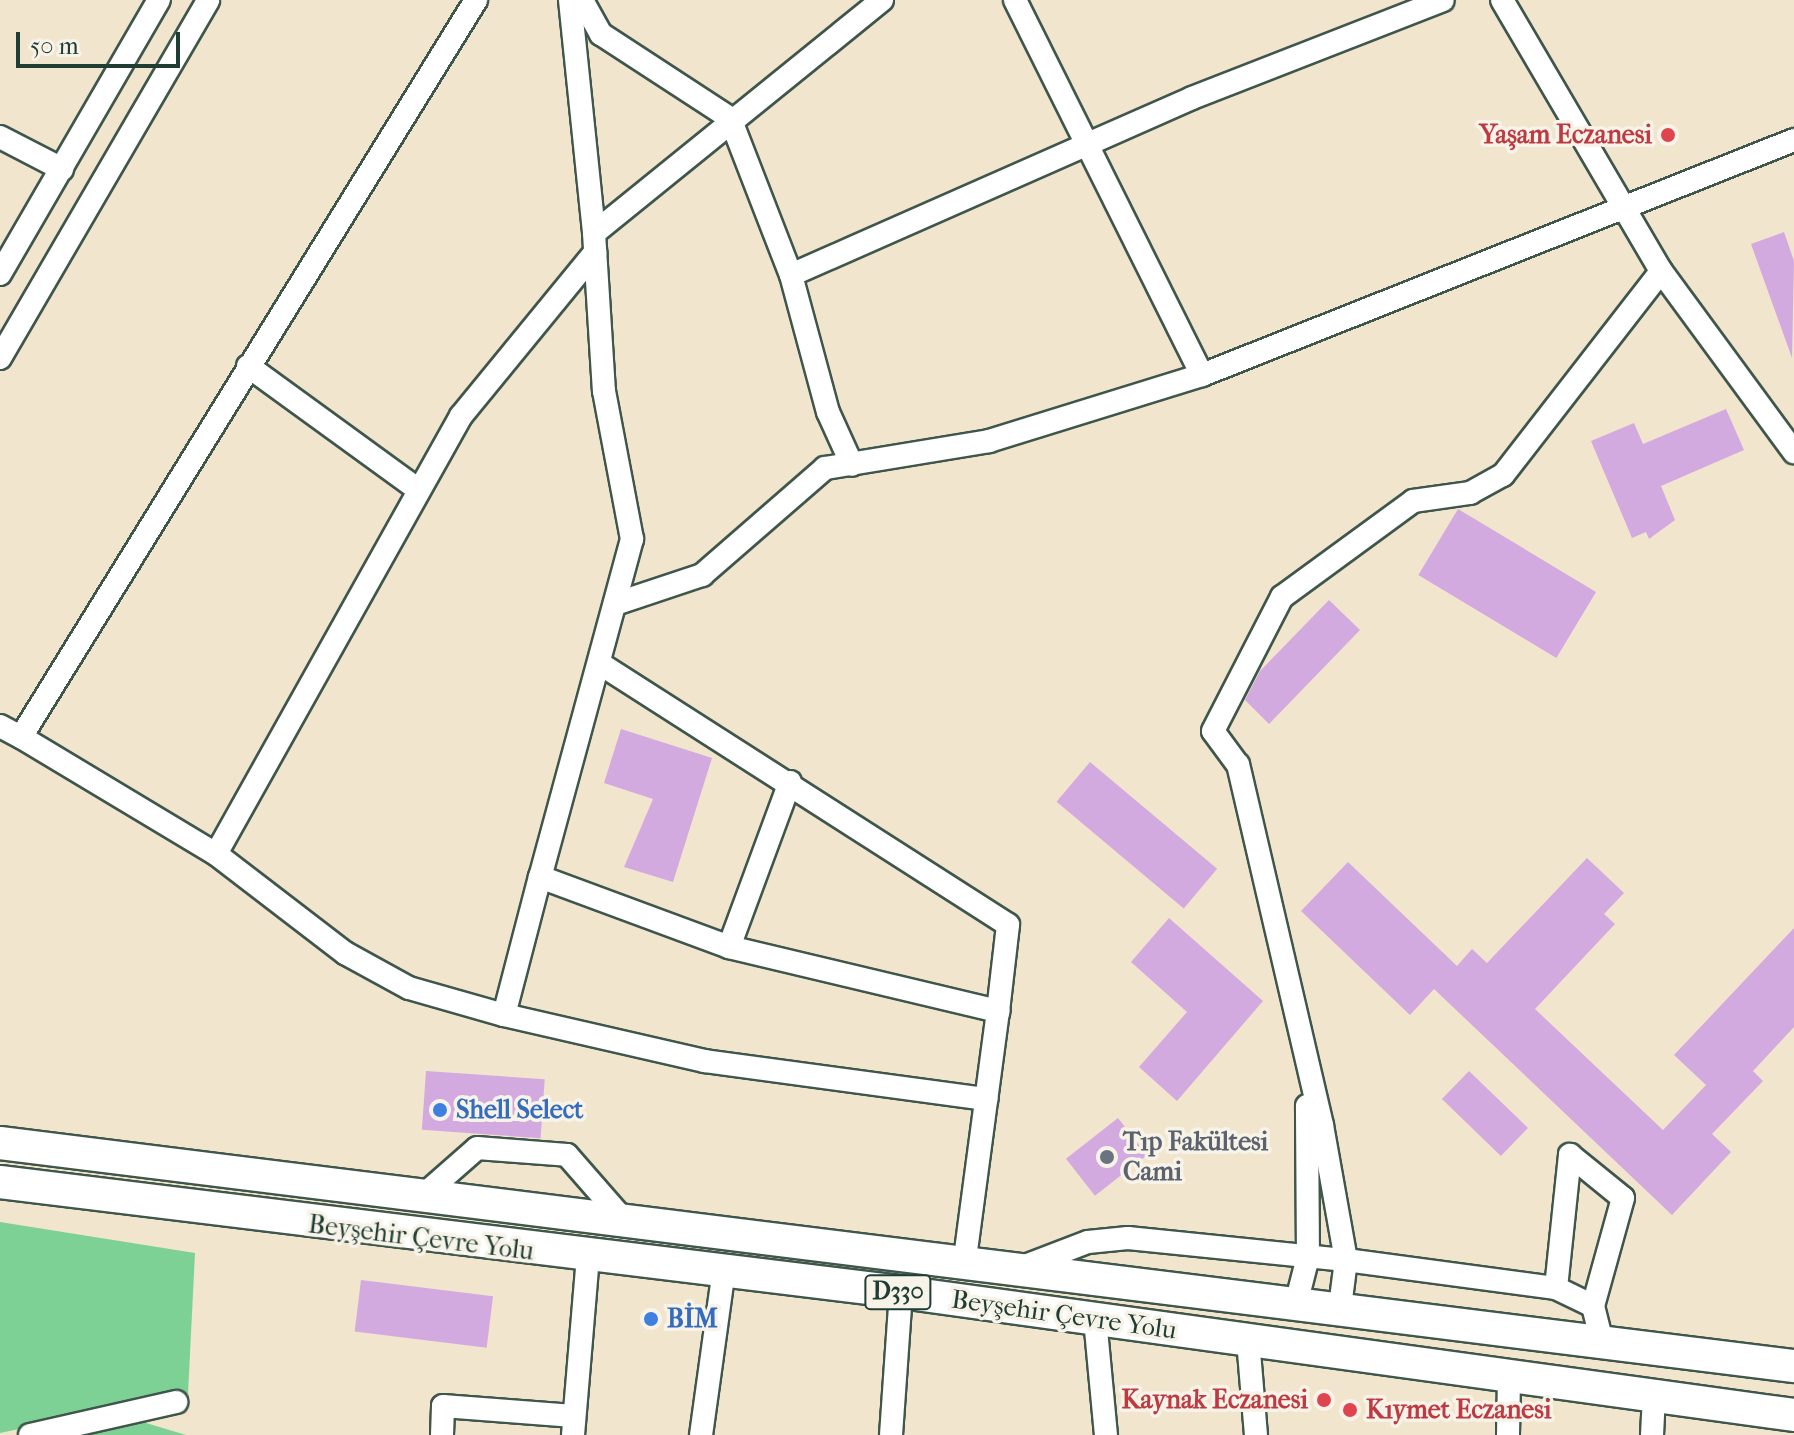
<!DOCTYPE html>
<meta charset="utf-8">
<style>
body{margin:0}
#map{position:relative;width:1794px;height:1435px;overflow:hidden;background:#f2e5cd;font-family:"IM FELL French Canon",serif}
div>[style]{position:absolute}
.green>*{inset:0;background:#7ed194}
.building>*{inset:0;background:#d2aae0;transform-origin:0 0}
.roads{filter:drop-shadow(2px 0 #3f564b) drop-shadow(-2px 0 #3f564b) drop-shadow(0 2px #3f564b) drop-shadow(0 -2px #3f564b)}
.minor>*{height:22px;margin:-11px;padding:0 11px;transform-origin:11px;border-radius:11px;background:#fff}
.highway>*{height:32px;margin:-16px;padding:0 16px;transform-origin:16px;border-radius:16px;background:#fff}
.dots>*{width:22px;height:22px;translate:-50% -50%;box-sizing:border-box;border:4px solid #f7f3e8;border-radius:50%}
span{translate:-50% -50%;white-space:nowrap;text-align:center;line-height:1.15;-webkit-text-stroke:7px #f7f3e8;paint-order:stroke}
.shield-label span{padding:2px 6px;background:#f7f3e8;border:2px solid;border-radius:6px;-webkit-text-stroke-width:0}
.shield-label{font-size:24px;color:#1f3d34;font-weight:700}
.health-label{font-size:26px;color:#be3a42;font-weight:700}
.right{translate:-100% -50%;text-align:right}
.left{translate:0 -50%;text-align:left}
.shop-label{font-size:26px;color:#366cbe;font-weight:700}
.worship-label{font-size:26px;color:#5b616d;font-weight:700}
.street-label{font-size:26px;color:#1f3d34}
.scale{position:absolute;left:16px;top:32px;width:164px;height:36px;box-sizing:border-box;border:4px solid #1f3d34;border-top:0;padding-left:10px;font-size:24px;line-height:28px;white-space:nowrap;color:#1f3d34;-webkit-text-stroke:6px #f7f3e8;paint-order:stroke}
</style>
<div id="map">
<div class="green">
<div style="clip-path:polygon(0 1222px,195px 1253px,188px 1394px,0 1433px)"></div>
<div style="clip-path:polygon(133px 1419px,186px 1435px,70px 1435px)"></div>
</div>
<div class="building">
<div style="clip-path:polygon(1784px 232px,1794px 261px,1792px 358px,1751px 244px)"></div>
<div style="clip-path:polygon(1726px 409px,1744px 450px,1661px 486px,1675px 520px,1649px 539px,1646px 532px,1632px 538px,1591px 441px,1634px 423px,1643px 444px)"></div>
<div style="left:1458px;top:509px;width:161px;height:77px;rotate:31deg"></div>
<div style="clip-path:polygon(1329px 600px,1360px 630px,1269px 724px,1245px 700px,1260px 671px)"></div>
<div style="clip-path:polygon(621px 729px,712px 758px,673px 882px,624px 867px,653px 799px,604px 783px)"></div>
<div style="left:1090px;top:762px;width:166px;height:52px;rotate:40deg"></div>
<div style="clip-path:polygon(1587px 858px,1624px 893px,1604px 914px,1615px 924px,1535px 1009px,1663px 1130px,1706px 1085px,1674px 1055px,1794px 928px,1794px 1027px,1753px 1071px,1763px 1081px,1712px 1134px,1731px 1152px,1672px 1215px,1434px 989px,1410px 1015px,1301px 911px,1348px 862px,1457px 966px,1472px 949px,1487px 963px)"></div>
<div style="clip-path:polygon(1169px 918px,1263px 1001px,1177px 1101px,1139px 1067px,1187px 1012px,1131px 962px)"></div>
<div style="left:426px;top:1071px;width:119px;height:59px;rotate:4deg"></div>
<div style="left:1469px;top:1071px;width:82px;height:39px;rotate:44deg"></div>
<div style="left:1118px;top:1118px;width:47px;height:66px;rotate:52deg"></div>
<div style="left:361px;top:1280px;width:133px;height:52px;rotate:7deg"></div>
</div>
<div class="roads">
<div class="minor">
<div style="left:476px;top:0;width:866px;rotate:121.69deg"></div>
<div style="left:21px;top:737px;width:227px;rotate:31deg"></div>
<div style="left:216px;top:854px;width:502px;rotate:-60.78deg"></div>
<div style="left:461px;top:416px;width:212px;rotate:-50.7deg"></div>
<div style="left:570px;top:0;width:234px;rotate:84.1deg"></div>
<div style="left:582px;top:0;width:39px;rotate:61deg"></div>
<div style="left:601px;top:34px;width:154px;rotate:33.1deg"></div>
<div style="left:730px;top:118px;width:168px;rotate:68.8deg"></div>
<div style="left:791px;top:275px;width:438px;rotate:-23.8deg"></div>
<div style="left:1192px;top:98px;width:269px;rotate:-21.3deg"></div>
<div style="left:882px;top:0;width:370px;rotate:141deg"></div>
<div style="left:594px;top:233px;width:158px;rotate:86.4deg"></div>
<div style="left:604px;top:391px;width:151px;rotate:79.3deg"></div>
<div style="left:632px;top:539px;width:350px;rotate:105.2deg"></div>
<div style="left:540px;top:877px;width:202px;rotate:20.3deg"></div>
<div style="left:729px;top:947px;width:277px;rotate:13.4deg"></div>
<div style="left:998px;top:1011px;width:250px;rotate:97.6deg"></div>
<div style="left:1015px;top:0;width:419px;rotate:63.5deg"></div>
<div style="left:0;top:137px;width:70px;rotate:27.3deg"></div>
<div style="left:1661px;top:271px;width:225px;rotate:53.7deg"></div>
<div style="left:0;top:274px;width:317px;rotate:-59.9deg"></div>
<div style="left:791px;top:275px;width:142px;rotate:74.9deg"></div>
<div style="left:828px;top:412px;width:58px;rotate:65.6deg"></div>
<div style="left:0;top:358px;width:414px;rotate:-59.8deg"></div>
<div style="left:248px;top:366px;width:209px;rotate:36deg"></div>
<div style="left:618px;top:603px;width:89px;rotate:-18.4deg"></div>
<div style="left:702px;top:575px;width:163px;rotate:-41deg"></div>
<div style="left:825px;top:468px;width:166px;rotate:-9.3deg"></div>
<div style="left:989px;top:441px;width:223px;rotate:-17.2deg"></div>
<div style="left:1202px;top:375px;width:637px;rotate:-21.65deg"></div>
<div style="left:602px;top:665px;width:482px;rotate:32.6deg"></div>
<div style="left:1008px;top:925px;width:87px;rotate:96.6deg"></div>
<div style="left:0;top:726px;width:24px;rotate:28deg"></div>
<div style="left:216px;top:854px;width:163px;rotate:37.5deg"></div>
<div style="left:345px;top:953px;width:73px;rotate:28.7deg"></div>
<div style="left:409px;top:988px;width:99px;rotate:15.9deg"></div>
<div style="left:504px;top:1015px;width:143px;rotate:-75.4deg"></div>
<div style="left:729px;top:947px;width:176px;rotate:-69.7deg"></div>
<div style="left:504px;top:1015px;width:206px;rotate:12.9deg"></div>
<div style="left:705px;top:1061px;width:284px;rotate:7.7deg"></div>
<div style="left:1570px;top:1155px;width:68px;rotate:39.1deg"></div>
<div style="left:1623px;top:1198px;width:112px;rotate:105.5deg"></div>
<div style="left:419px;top:1199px;width:77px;rotate:-41.3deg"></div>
<div style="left:477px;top:1148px;width:90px;rotate:4.4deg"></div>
<div style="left:567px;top:1155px;width:93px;rotate:48.9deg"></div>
<div style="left:1025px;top:1266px;width:67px;rotate:-20.9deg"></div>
<div style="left:1088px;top:1242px;width:40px;rotate:-5.7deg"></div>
<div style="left:1128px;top:1238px;width:219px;rotate:5.8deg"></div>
<div style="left:1346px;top:1260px;width:212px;rotate:7.6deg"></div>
<div style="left:1556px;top:1288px;width:41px;rotate:25.9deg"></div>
<div style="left:1593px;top:1306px;width:37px;rotate:76deg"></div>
<div style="left:1556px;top:1288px;width:134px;rotate:-84deg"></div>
<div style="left:1297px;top:1300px;width:44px;rotate:-75.7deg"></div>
<div style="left:1308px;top:1257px;width:151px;rotate:-90.4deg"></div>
<div style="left:1340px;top:1307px;width:47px;rotate:-82.7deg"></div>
<div style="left:1346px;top:1260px;width:137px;rotate:-100.1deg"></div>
<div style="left:1322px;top:1125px;width:370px;rotate:-103.1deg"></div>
<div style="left:1238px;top:765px;width:42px;rotate:-126.3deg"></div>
<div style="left:1213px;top:731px;width:151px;rotate:-62.8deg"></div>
<div style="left:1282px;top:597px;width:162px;rotate:-36.2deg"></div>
<div style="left:1413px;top:501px;width:58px;rotate:-8deg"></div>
<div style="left:1470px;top:493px;width:38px;rotate:-29deg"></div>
<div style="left:1503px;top:475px;width:258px;rotate:-52.2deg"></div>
<div style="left:1661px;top:271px;width:314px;rotate:-120.4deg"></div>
<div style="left:1095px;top:1319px;width:117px;rotate:84.6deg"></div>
<div style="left:1248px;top:1340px;width:95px;rotate:85.2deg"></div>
<div style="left:30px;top:1435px;width:150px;rotate:-12.7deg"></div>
<div style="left:442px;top:1435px;width:29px;rotate:-88deg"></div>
<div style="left:443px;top:1406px;width:131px;rotate:4.4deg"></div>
<div style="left:573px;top:1435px;width:178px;rotate:-85.2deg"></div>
<div style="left:701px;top:1435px;width:167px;rotate:-82.1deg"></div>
<div style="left:891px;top:1435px;width:143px;rotate:-86deg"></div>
<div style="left:1508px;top:1435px;width:59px;rotate:-89deg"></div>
<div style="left:1652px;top:1435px;width:40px;rotate:-87.1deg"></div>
</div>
<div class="highway">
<div style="left:0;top:1143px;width:1808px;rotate:7.09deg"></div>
<div style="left:0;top:1182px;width:908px;rotate:6.96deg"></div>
<div style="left:901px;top:1292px;width:901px;rotate:7.84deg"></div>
</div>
</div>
<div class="dots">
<div style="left:1668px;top:135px;background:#e0444e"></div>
<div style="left:440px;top:1110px;background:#3f7fe0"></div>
<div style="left:1107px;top:1157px;background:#6b7280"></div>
<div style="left:651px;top:1319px;background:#3f7fe0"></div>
<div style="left:1324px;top:1400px;background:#e0444e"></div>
<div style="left:1350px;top:1410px;background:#e0444e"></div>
</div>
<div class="shield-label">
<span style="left:898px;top:1292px">D330</span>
</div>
<div class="health-label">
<span class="right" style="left:1652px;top:135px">Yaşam Eczanesi</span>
<span class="right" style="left:1308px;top:1400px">Kaynak Eczanesi</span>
<span class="left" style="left:1366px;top:1410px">Kıymet Eczanesi</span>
</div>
<div class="shop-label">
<span class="left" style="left:456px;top:1110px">Shell Select</span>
<span class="left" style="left:667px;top:1319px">BİM</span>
</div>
<div class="worship-label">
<span class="left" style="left:1123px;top:1157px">Tıp Fakültesi<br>Cami</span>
</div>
<div class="street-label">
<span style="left:421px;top:1238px;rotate:7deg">Beyşehir Çevre Yolu</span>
<span style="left:1064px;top:1315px;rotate:8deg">Beyşehir Çevre Yolu</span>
</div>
<div class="scale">50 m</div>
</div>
